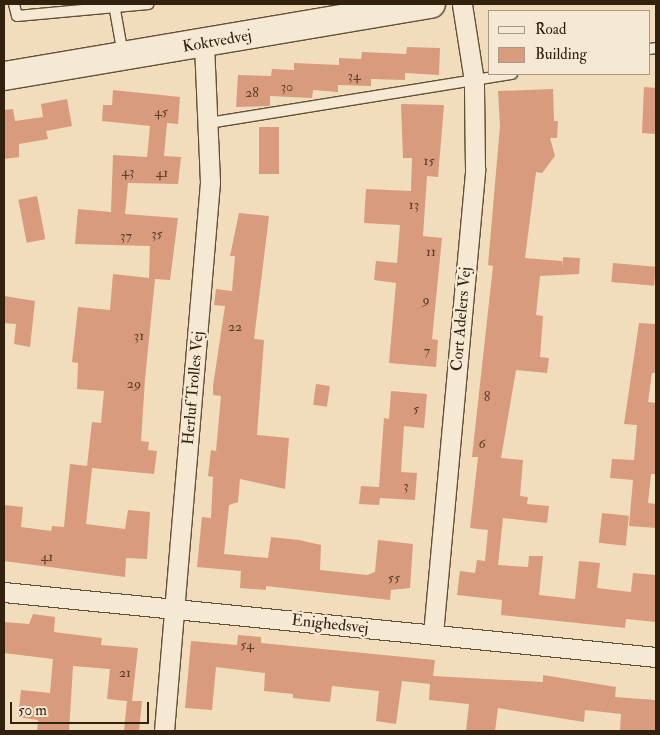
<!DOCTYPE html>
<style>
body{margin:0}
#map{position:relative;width:660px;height:735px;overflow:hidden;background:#f1ddbb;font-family:"IM FELL Double Pica",serif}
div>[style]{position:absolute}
.building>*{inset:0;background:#d89b7d;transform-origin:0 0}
.roads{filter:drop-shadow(1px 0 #625038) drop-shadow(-1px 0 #625038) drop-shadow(0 1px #625038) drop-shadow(0 -1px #625038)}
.lane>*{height:10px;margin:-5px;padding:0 5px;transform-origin:5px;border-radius:5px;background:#f6e9d3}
.street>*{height:19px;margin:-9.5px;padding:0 9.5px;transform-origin:9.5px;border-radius:9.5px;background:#f6e9d3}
.secondary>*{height:28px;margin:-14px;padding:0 14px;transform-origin:14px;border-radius:14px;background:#f6e9d3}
span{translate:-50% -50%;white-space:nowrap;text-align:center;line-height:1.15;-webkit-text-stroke:5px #f6e9d3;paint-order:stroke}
.number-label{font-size:14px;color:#5c4029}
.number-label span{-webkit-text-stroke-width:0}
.street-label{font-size:16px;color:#32210d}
.frame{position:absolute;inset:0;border:5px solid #32210d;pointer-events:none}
.legend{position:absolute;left:488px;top:10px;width:162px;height:65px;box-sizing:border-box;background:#f6e9d3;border:1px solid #a89984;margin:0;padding:6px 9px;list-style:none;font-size:15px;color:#32210d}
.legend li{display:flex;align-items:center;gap:10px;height:25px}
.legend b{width:25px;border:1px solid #a89984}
.scale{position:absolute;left:10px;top:702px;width:139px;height:22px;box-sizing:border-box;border:2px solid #32210d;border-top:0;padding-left:6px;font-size:15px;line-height:18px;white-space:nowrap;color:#32210d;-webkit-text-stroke:4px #f6e9d3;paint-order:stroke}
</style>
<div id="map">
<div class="building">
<div style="clip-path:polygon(407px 47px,440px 48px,439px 75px,405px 73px,405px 80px,371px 79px,371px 86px,338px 85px,338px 92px,313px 90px,312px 98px,270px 96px,270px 106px,236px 107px,238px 75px,271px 76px,272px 69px,294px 70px,294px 63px,339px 65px,339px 58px,361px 59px,362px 52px,406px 54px)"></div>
<div style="clip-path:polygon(644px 87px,656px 88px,656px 134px,642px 133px)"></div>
<div style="clip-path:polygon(553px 89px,554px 121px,558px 121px,557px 138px,550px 138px,555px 156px,542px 173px,536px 172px,525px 258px,562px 261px,562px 269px,563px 257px,580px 258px,579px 274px,540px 276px,536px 315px,543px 316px,540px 357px,549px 358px,547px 373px,516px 370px,501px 458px,523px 460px,520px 496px,528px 497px,527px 504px,549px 506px,547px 523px,503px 518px,498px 565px,528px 567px,529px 556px,543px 556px,539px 595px,575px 599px,579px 561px,600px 563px,597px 588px,631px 592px,633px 573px,656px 575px,656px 622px,626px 619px,625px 628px,501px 615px,502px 600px,457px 595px,460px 571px,475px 573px,477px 560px,485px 561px,488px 530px,470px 528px,478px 457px,472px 457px,493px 266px,488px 265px,500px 126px,498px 91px)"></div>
<div style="clip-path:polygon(113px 90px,180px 97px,178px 124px,167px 123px,164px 156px,181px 157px,178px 184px,128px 183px,125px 214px,178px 218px,170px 280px,155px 279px,145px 379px,141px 441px,149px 442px,148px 450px,157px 451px,154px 474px,92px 468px,86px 524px,125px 529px,128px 510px,150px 512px,147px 559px,126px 558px,125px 577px,4px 561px,4px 505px,23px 507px,21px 527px,51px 531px,52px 526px,64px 527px,70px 464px,87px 466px,92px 422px,101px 423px,104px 391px,77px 389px,78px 363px,72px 362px,78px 307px,110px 310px,113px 274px,149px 278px,150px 246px,75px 244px,78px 209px,111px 212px,113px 155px,147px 157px,150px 126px,102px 121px,103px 105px,112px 105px)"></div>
<div style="clip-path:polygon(67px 99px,72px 126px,46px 131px,48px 139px,19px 144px,19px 157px,4px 159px,4px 110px,13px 109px,15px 121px,43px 117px,41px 104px)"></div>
<div style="clip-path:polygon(401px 104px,444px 105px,438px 177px,427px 176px,423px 236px,442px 238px,432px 339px,438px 340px,436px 367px,389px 363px,396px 283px,374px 280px,376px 261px,397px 263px,400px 225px,364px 223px,366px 189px,411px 191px,412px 158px,403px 158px)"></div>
<div style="left:279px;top:127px;width:47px;height:20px;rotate:90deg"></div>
<div style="left:37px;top:196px;width:44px;height:19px;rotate:79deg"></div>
<div style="clip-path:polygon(239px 213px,269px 216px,254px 339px,264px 340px,257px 435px,289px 438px,285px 489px,240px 479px,238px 502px,229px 505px,224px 554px,268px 558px,271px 537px,299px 540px,321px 545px,320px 570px,367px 575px,375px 572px,378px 540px,413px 544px,410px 588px,391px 590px,390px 600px,266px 586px,266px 590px,240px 588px,241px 571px,197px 567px,202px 517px,211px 518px,213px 477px,208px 476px,211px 450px,216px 451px,221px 396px,213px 395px,213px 386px,225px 306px,214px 305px,216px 289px,232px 291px,235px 256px,230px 256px)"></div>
<div style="left:613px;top:263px;width:43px;height:19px;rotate:5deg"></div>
<div style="clip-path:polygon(4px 296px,35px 301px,30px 347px,14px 344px,16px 324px,4px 323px)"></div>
<div style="clip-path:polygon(639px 323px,656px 324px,656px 373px,652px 373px,648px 402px,656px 403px,656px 474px,651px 474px,648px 503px,656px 504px,656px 528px,629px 526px,633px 480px,610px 478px,612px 459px,634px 460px,637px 425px,624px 424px)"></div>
<div style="left:316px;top:384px;width:14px;height:21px;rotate:8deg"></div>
<div style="clip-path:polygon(391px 391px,427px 394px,424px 428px,404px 426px,401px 472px,417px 473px,415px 500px,380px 498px,379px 505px,359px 504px,361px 486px,379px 487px,384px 418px,389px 419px)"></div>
<div style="left:602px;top:513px;width:27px;height:30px;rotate:6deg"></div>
<div style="clip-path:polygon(33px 614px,55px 617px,54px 632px,102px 638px,101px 645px,138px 648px,132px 701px,142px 701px,139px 731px,124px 731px,127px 701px,107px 699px,110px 669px,73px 666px,69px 731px,37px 731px,38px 720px,18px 717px,21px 690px,50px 693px,53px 659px,4px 653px,4px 622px,29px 624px)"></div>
<div style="clip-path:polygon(238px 635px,261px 637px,261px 643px,435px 660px,433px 676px,543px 682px,543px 675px,616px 687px,615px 697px,656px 700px,656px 731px,620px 730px,621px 714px,585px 710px,584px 722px,498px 708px,495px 731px,466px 731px,469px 704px,429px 700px,430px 684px,402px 681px,396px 724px,376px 721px,379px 691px,332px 686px,330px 702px,293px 698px,293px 694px,264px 691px,265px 673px,216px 667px,212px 710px,185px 708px,191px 641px,237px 645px)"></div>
</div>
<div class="roads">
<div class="lane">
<div style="left:14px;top:4px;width:12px;rotate:76deg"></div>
<div style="left:17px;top:16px;width:132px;rotate:-5.2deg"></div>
<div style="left:115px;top:10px;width:46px;rotate:79.9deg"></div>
<div style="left:649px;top:49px;width:7px;rotate:-8deg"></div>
<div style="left:209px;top:123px;width:307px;rotate:-9.2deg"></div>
</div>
<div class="street">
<div style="left:4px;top:592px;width:655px;rotate:5.69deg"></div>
<div style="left:433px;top:634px;width:467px;rotate:-84.8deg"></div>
<div style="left:475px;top:169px;width:88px;rotate:-90.7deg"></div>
<div style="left:474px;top:81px;width:78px;rotate:-98.9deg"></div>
<div style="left:164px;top:731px;width:551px;rotate:-85.21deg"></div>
<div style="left:210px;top:182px;width:138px;rotate:-92.5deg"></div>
</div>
<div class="secondary">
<div style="left:4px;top:76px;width:433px;rotate:-9.6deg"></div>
</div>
</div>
<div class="number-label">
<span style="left:354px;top:76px">34</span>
<span style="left:287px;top:87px">30</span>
<span style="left:252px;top:93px">28</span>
<span style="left:161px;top:112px">45</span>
<span style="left:429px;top:161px">15</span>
<span style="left:128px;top:172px">43</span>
<span style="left:162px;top:173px">41</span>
<span style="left:414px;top:205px">13</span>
<span style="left:157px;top:234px">35</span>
<span style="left:126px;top:236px">37</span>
<span style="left:431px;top:252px">11</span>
<span style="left:426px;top:300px">9</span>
<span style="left:235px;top:327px">22</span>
<span style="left:139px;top:336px">31</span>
<span style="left:427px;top:351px">7</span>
<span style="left:134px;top:384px">29</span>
<span style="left:487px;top:397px">8</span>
<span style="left:416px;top:409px">5</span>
<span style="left:482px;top:444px">6</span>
<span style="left:406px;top:486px">3</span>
<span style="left:47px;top:557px">41</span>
<span style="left:394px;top:578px">55</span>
<span style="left:247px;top:645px">54</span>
<span style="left:125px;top:673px">21</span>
</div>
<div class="street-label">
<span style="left:217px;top:41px;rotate:-10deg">Koktvedvej</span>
<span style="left:461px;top:319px;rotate:-85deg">Cort Adelers Vej</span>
<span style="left:193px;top:388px;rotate:-85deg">Herluf Trolles Vej</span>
<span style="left:330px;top:624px;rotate:6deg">Enighedsvej</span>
</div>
<div class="frame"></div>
<ul class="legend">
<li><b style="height:6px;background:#f6e9d3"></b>Road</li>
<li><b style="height:14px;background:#d89b7d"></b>Building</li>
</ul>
<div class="scale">50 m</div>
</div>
